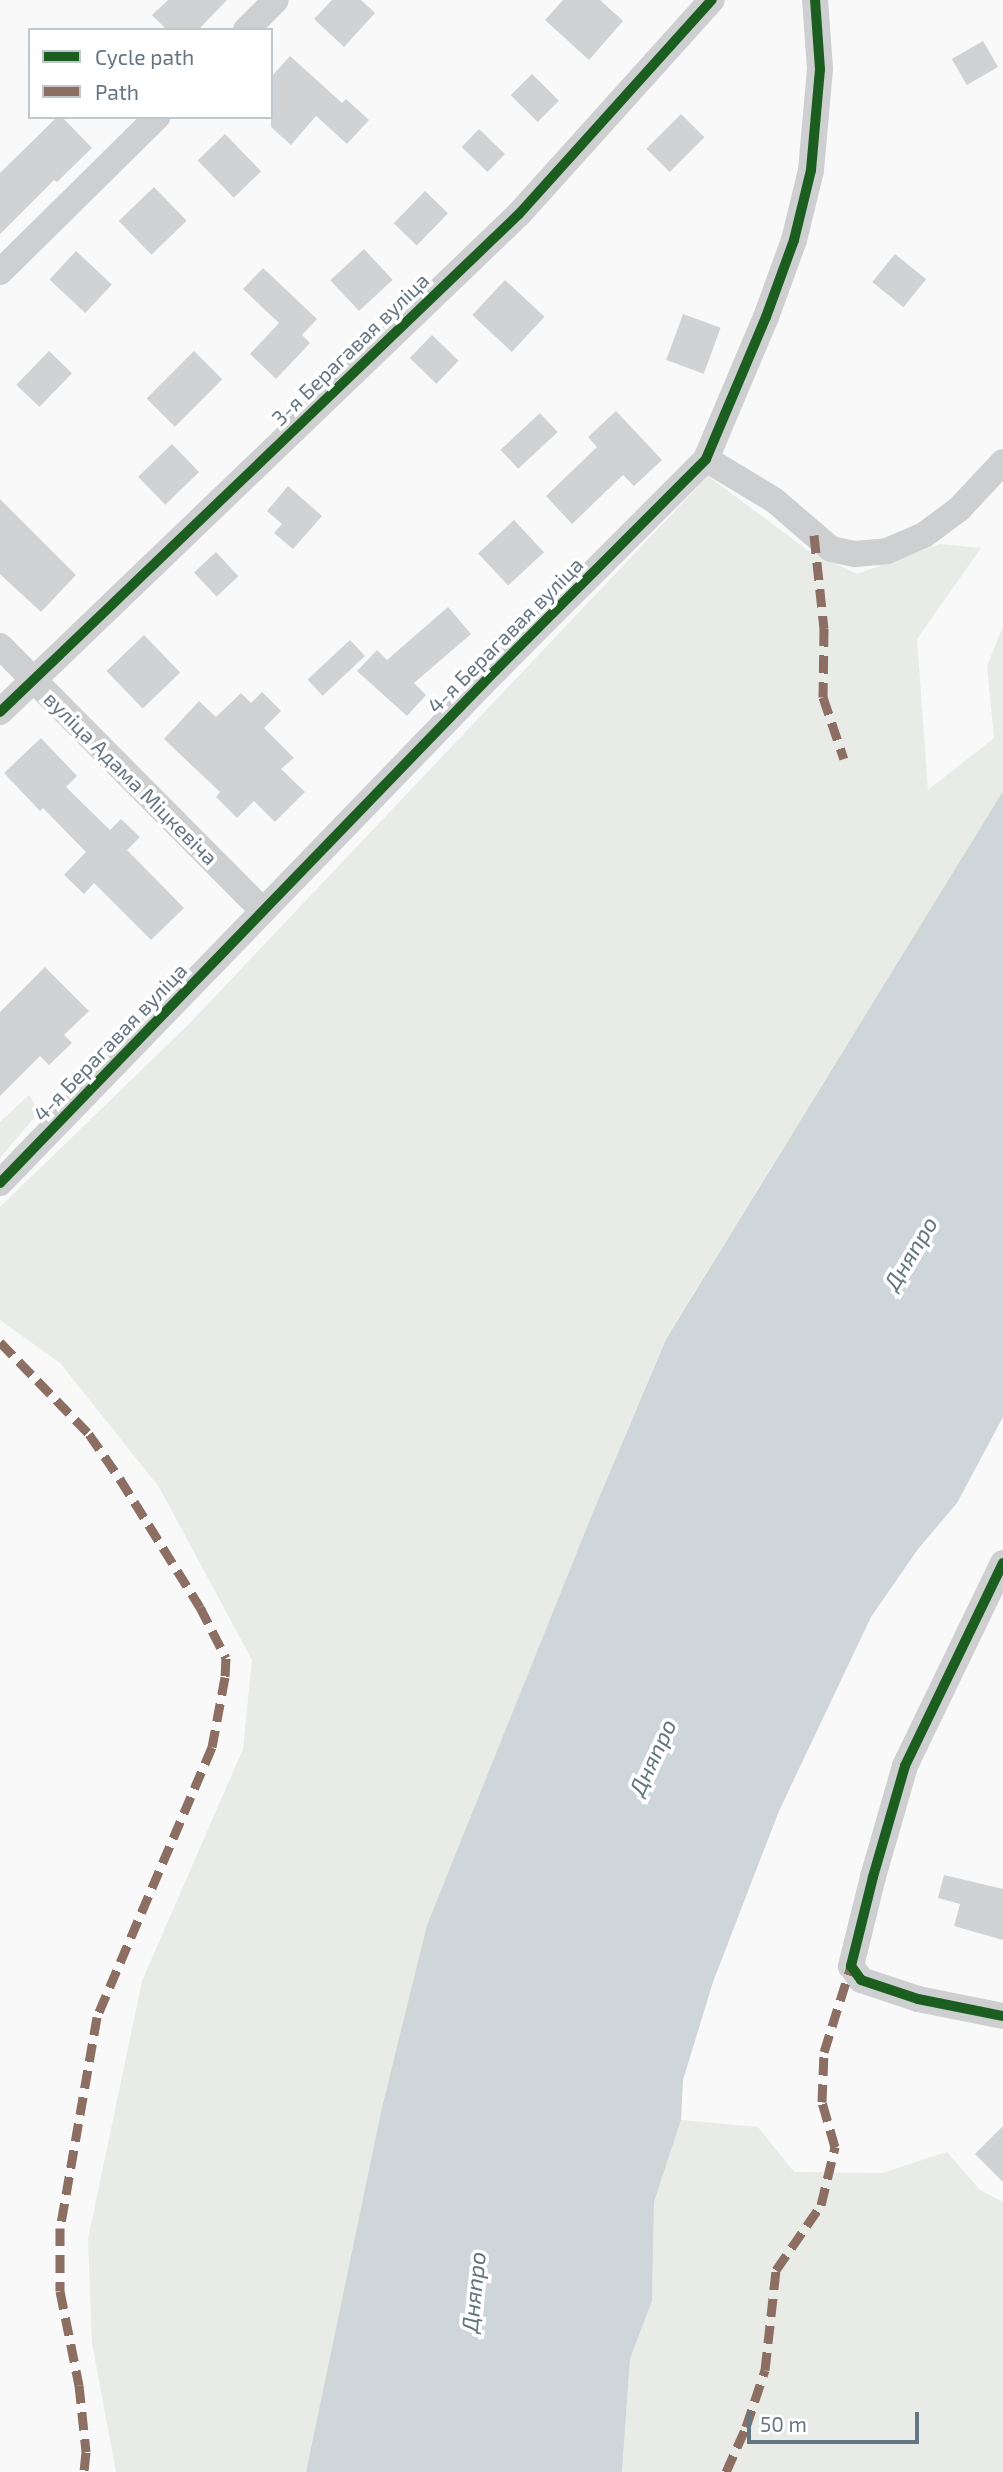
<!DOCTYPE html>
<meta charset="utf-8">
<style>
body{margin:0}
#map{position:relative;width:1003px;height:2472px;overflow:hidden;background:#f9f9f9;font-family:"Exo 2",sans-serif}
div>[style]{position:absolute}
.green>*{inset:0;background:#e8ebe6}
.water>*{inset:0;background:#ced6d9}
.building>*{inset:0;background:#d0d2d3;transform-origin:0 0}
.minor>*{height:26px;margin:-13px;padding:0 13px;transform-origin:13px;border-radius:13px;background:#cecfd0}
.quiet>*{height:9px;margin-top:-4.5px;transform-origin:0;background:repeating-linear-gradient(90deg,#8d6e63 0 18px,transparent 0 27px)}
.cycleway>*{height:10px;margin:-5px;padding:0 5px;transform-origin:5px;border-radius:5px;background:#1b5e20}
span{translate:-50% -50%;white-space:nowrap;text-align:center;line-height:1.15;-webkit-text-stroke:7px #fff;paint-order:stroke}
.street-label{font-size:21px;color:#657683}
.water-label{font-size:23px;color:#60757c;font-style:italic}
.legend{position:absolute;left:28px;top:28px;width:245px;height:91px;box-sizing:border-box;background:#fff;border:2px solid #c1c8cd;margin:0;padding:9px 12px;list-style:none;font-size:21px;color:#657683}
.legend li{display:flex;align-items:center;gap:14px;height:35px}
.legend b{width:35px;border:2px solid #c1c8cd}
.scale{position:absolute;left:747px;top:2412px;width:172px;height:32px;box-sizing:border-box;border:4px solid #657683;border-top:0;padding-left:9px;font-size:21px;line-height:24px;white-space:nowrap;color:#657683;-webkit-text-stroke:5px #fff;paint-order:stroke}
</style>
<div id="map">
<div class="green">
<div style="clip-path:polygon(708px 476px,807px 550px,857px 574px,940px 544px,981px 548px,917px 639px,928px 790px,994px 738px,987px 666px,1003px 626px,1003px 791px,666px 1338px,593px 1512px,427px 1925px,382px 2107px,306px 2472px,116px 2472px,92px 2343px,88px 2239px,142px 1981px,243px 1749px,252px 1660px,159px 1487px,60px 1363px,0 1320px,0 1207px,188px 1025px)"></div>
<div style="clip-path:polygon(29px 1095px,39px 1112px,0 1158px,0 1122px)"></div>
<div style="clip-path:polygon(681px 2120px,758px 2127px,794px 2172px,882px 2173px,947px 2152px,980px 2190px,1003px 2202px,1003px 2472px,622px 2472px,630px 2359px,652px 2301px,654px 2202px)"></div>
</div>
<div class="water">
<div style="clip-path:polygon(1003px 791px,1003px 1417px,957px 1503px,918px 1549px,871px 1617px,779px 1811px,713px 1982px,683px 2080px,681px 2120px,654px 2202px,652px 2301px,630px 2359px,622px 2472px,306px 2472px,382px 2107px,427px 1925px,593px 1512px,666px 1339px)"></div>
</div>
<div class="building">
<div style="clip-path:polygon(168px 0,227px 0,198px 30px,167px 30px,152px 15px)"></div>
<div style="clip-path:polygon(332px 0,361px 0,375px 13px,344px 47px,314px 19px)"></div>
<div style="clip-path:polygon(563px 0,600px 0,623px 21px,589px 60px,545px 20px)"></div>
<div style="left:983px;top:41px;width:30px;height:36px;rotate:60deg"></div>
<div style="clip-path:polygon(290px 56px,342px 103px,346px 99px,369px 120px,347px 144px,316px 116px,291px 145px,271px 127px,271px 77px)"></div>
<div style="left:532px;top:74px;width:38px;height:30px;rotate:45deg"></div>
<div style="left:681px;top:114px;width:33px;height:49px;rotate:45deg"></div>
<div style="clip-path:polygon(57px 117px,62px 117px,92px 148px,57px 182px,54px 180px,0 234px,0 173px)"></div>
<div style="left:479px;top:129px;width:36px;height:25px;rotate:44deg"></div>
<div style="left:225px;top:134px;width:52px;height:38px;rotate:46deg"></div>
<div style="left:154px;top:187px;width:47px;height:49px;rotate:46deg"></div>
<div style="left:425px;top:191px;width:32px;height:45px;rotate:44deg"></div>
<div style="left:364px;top:249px;width:42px;height:46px;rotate:47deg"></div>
<div style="left:76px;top:251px;width:49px;height:39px;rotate:43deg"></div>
<div style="left:895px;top:254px;width:40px;height:36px;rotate:39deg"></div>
<div style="clip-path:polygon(263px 268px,317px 319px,302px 335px,310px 343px,276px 379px,250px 354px,279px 323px,243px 289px)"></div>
<div style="left:505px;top:280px;width:54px;height:48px;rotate:43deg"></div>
<div style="left:683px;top:314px;width:40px;height:49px;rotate:20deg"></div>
<div style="left:432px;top:335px;width:37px;height:32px;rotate:44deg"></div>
<div style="left:49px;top:351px;width:32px;height:47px;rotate:44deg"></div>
<div style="left:194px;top:351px;width:40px;height:67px;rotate:45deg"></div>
<div style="clip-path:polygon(616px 411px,662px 460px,634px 486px,623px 475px,572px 524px,546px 496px,597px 447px,588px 437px)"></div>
<div style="left:540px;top:413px;width:26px;height:54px;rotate:47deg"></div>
<div style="left:172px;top:444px;width:39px;height:47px;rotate:46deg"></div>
<div style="clip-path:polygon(288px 486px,322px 516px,293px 549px,274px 533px,282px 524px,267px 511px)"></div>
<div style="clip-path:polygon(0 499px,76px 575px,41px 612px,0 574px)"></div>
<div style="left:514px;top:520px;width:44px;height:49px;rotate:47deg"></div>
<div style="left:216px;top:552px;width:33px;height:30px;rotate:47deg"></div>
<div style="clip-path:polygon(448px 607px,471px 634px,414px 683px,426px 695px,407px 716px,357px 671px,377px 650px,387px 660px)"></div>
<div style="left:144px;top:635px;width:52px;height:52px;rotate:46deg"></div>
<div style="left:350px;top:640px;width:22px;height:58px;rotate:47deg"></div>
<div style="clip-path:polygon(262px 692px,281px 711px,264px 728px,294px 758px,281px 769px,305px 792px,275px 822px,254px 801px,237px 818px,216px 797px,220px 792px,164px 739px,199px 701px,216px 717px,241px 693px,251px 703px)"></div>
<div style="clip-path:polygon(41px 738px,77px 776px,66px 787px,110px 830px,121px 819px,140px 837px,127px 850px,184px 908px,151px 940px,94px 883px,84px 894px,64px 875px,86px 852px,43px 808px,40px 811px,4px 773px)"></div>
<div style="clip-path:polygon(45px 967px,89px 1011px,64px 1035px,72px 1043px,49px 1065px,40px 1056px,0 1096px,0 1012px)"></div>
<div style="clip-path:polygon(944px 1875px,1003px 1889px,1003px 1940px,954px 1926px,960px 1904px,938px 1898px)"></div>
<div style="clip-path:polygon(1003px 2126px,1003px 2182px,975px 2154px)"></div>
</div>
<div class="minor">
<div style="left:246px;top:30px;width:42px;rotate:-45deg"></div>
<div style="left:0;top:272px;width:221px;rotate:-44.6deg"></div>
<div style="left:706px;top:459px;width:79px;rotate:31.1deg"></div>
<div style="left:774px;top:500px;width:75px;rotate:40.7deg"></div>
<div style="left:831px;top:549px;width:25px;rotate:12deg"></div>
<div style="left:855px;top:554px;width:32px;rotate:-5deg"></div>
<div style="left:887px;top:551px;width:40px;rotate:-23.4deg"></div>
<div style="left:924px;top:535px;width:44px;rotate:-36.6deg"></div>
<div style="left:959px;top:509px;width:64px;rotate:-46.9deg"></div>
<div style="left:0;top:646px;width:373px;rotate:45.2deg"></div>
<div style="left:0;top:712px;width:719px;rotate:-43.82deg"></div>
<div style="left:519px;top:214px;width:288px;rotate:-48deg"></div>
<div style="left:0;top:1183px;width:712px;rotate:-45.97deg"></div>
<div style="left:495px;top:671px;width:299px;rotate:-45.1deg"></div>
<div style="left:706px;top:459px;width:154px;rotate:-67.1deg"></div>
<div style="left:766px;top:317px;width:82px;rotate:-70deg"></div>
<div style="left:794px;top:240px;width:72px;rotate:-76.3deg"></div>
<div style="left:811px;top:170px;width:101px;rotate:-84.9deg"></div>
<div style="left:820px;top:69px;width:69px;rotate:-94.1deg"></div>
<div style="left:1003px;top:1563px;width:225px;rotate:115.8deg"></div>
<div style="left:905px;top:1766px;width:116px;rotate:106.1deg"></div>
<div style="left:873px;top:1877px;width:92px;rotate:103.9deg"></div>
<div style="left:851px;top:1966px;width:17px;rotate:54deg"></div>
<div style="left:861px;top:1980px;width:60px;rotate:18.4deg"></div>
<div style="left:918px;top:1999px;width:87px;rotate:11.3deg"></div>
</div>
<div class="quiet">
<div style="left:814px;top:535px;width:94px;rotate:83.9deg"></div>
<div style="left:824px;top:628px;width:69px;rotate:90.8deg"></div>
<div style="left:823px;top:697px;width:65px;rotate:71.3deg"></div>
<div style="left:0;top:1342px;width:128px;rotate:45.9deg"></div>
<div style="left:89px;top:1434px;width:55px;rotate:55.4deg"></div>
<div style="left:120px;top:1479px;width:151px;rotate:58deg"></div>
<div style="left:200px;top:1607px;width:57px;rotate:63deg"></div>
<div style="left:226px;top:1658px;width:19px;rotate:93deg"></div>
<div style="left:225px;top:1677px;width:71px;rotate:100.5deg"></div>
<div style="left:212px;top:1747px;width:293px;rotate:113.1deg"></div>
<div style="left:97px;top:2017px;width:214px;rotate:99.9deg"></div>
<div style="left:60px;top:2228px;width:63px;rotate:90deg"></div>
<div style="left:60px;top:2291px;width:96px;rotate:78.6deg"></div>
<div style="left:79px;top:2385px;width:67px;rotate:84deg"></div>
<div style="left:86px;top:2452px;width:20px;rotate:96deg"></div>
<div style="left:726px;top:2472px;width:49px;rotate:-66deg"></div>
<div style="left:746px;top:2427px;width:60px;rotate:-71.6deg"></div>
<div style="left:765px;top:2370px;width:101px;rotate:-83.7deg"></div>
<div style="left:776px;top:2270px;width:79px;rotate:-55.3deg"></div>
<div style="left:821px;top:2205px;width:60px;rotate:-76.4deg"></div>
<div style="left:835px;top:2147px;width:47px;rotate:-106.1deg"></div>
<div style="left:822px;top:2102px;width:50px;rotate:-87.7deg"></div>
<div style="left:824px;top:2052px;width:90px;rotate:-72.6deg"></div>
</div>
<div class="cycleway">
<div style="left:0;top:712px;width:719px;rotate:-43.82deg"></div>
<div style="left:519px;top:214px;width:288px;rotate:-48deg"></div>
<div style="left:0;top:1183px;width:712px;rotate:-45.97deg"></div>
<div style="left:495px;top:671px;width:299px;rotate:-45.1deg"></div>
<div style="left:706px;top:459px;width:154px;rotate:-67.1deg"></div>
<div style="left:766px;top:317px;width:82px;rotate:-70deg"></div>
<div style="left:794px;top:240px;width:72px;rotate:-76.3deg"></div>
<div style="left:811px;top:170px;width:101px;rotate:-84.9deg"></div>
<div style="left:820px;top:69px;width:69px;rotate:-94.1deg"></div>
<div style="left:1003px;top:1563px;width:225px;rotate:115.8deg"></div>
<div style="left:905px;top:1766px;width:116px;rotate:106.1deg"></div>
<div style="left:873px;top:1877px;width:92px;rotate:103.9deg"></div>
<div style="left:851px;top:1966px;width:17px;rotate:54deg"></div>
<div style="left:861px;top:1980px;width:60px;rotate:18.4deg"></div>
<div style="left:918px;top:1999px;width:87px;rotate:11.3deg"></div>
</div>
<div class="street-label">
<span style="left:350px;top:349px;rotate:-44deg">3-я Берагавая вуліца</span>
<span style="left:505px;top:635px;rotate:-45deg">4-я Берагавая вуліца</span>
<span style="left:131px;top:778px;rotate:45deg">вуліца Адама Міцкевіча</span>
<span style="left:110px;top:1042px;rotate:-46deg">4-я Берагавая вуліца</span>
</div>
<div class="water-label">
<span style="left:910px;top:1253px;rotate:-59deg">Дняпро</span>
<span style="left:652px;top:1757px;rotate:-65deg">Дняпро</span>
<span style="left:473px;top:2292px;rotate:-84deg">Дняпро</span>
</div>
<ul class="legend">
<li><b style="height:9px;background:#1b5e20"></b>Cycle path</li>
<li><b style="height:9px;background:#8d6e63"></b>Path</li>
</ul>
<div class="scale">50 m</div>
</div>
